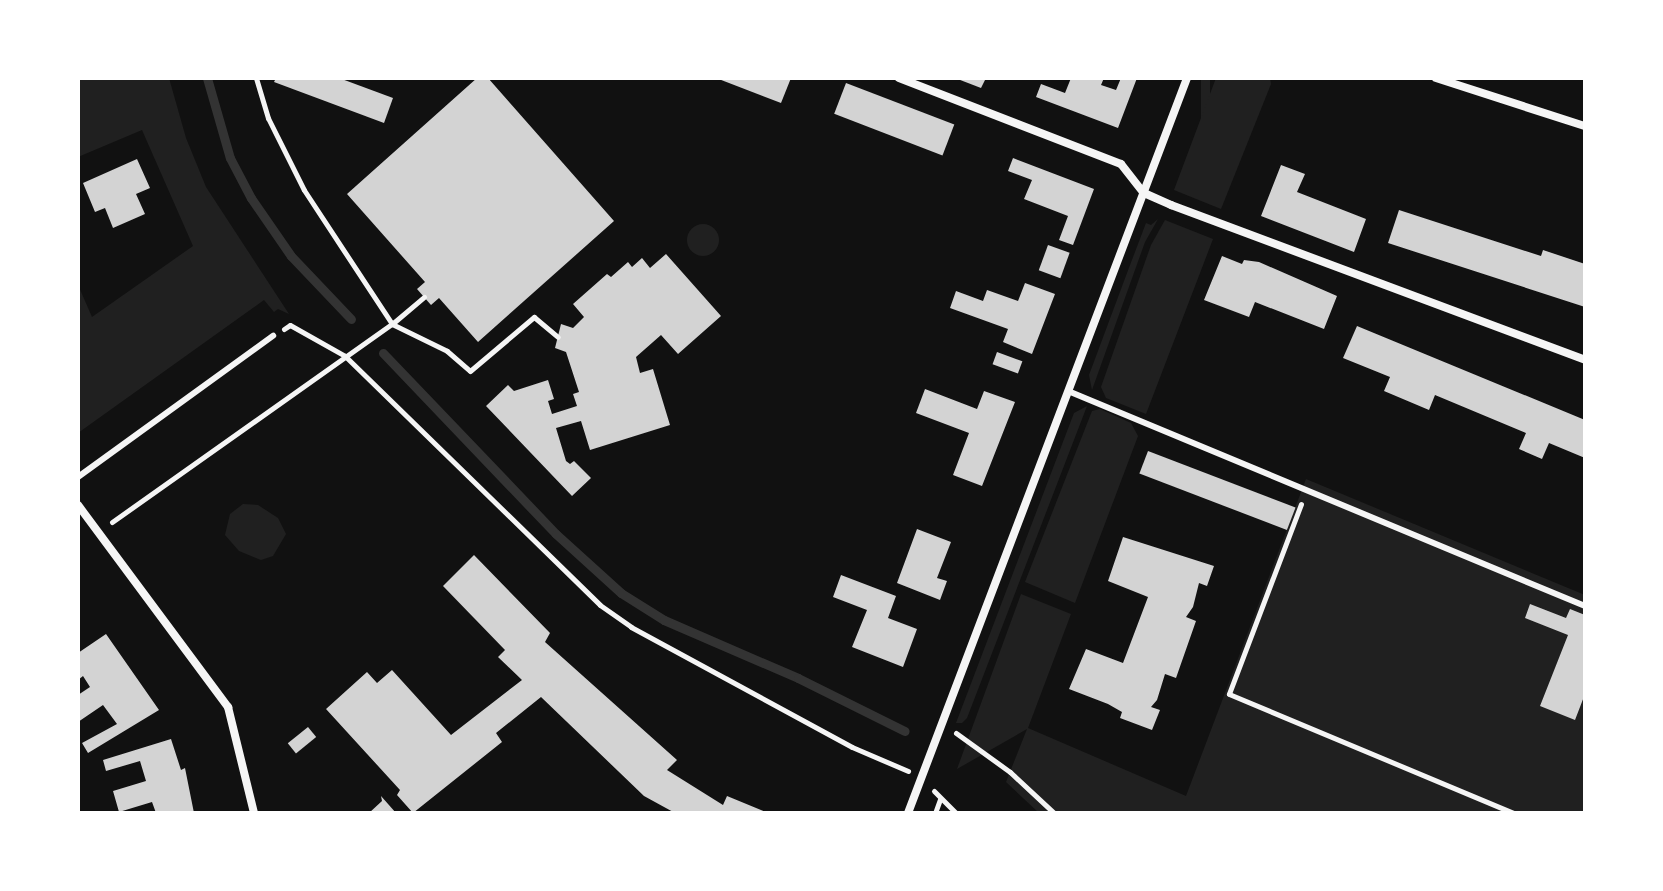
<!DOCTYPE html>
<style>
body{margin:0}
#map{position:relative;width:1663px;height:891px;overflow:hidden;background:#111;font-family:"Work Sans",sans-serif}
div>[style]{position:absolute}
.green>*{inset:0;background:#202020;transform-origin:0 0}
.round{border-radius:50%}
.stream>*{height:9px;margin:-4.5px;padding:0 4.5px;transform-origin:4.5px;border-radius:4.5px;background:#333}
.building>*{inset:0;background:#d3d3d3;transform-origin:0 0}
.path>*{height:5px;margin:-2.5px;padding:0 2.5px;transform-origin:2.5px;border-radius:2.5px;background:#f5f5f5}
.service>*{height:6px;margin:-3px;padding:0 3px;transform-origin:3px;border-radius:3px;background:#f5f5f5}
.minor>*{height:8px;margin:-4px;padding:0 4px;transform-origin:4px;border-radius:4px;background:#f5f5f5}
span{translate:-50% -50%;white-space:nowrap;text-align:center;line-height:1.15;-webkit-text-stroke:8px #fff;paint-order:stroke}
.frame{position:absolute;inset:0;border:80px solid #fff;pointer-events:none}
</style>
<div id="map">
<div class="green">
<div style="clip-path:polygon(78px 78px,169px 78px,186px 138px,206px 187px,289px 314px,278px 309px,274px 312px,264px 300px,78px 433px,78px 285px,92px 317px,193px 246px,142px 130px,78px 157px)"></div>
<div style="left:1201px;top:78px;width:9px;height:109px"></div>
<div style="clip-path:polygon(1216px 78px,1270px 78px,1271px 84px,1221px 209px,1174px 190px)"></div>
<div style="clip-path:polygon(1158px 219px,1145px 242px,1092px 390px,1089px 375px,1127px 273px,1146px 223px,1151px 225px)"></div>
<div style="clip-path:polygon(1165px 220px,1213px 239px,1146px 414px,1106px 398px,1101px 387px,1151px 245px)"></div>
<div class="round" style="left:687px;top:224px;width:32px;height:32px"></div>
<div style="clip-path:polygon(1087px 406px,967px 718px,962px 723px,956px 723px,1074px 413px)"></div>
<div style="clip-path:polygon(1100px 409px,1131px 423px,1138px 436px,1075px 603px,1025px 582px,1092px 411px)"></div>
<div style="clip-path:polygon(1306px 479px,1585px 595px,1585px 813px,1039px 813px,1006px 782px,1027px 729px,957px 769px,1021px 594px,1071px 614px,1028px 728px,1186px 796px)"></div>
<div style="clip-path:polygon(243px 504px,258px 505px,278px 518px,286px 534px,273px 556px,261px 560px,239px 551px,225px 535px,230px 514px)"></div>
</div>
<div class="stream">
<div style="left:207px;top:78px;width:83px;rotate:74deg"></div>
<div style="left:230px;top:158px;width:45px;rotate:62.3deg"></div>
<div style="left:251px;top:198px;width:70px;rotate:55.4deg"></div>
<div style="left:291px;top:256px;width:87px;rotate:46.4deg"></div>
<div style="left:383px;top:353px;width:250px;rotate:46.3deg"></div>
<div style="left:556px;top:534px;width:88px;rotate:42.2deg"></div>
<div style="left:621px;top:593px;width:51px;rotate:32.1deg"></div>
<div style="left:664px;top:620px;width:146px;rotate:23.4deg"></div>
<div style="left:798px;top:678px;width:119px;rotate:26.4deg"></div>
</div>
<div class="building">
<div style="clip-path:polygon(276px 78px,339px 78px,393px 98px,384px 123px,274px 82px)"></div>
<div style="clip-path:polygon(477px 78px,488px 78px,614px 221px,478px 342px,439px 298px,431px 305px,417px 289px,425px 282px,347px 194px)"></div>
<div style="clip-path:polygon(716px 78px,791px 78px,781px 103px)"></div>
<div style="clip-path:polygon(955px 78px,986px 78px,981px 88px)"></div>
<div style="clip-path:polygon(1071px 78px,1104px 78px,1101px 85px,1116px 90px,1121px 78px,1137px 78px,1118px 128px,1036px 97px,1041px 84px,1065px 93px)"></div>
<div style="left:846px;top:83px;width:116px;height:33px;rotate:21deg"></div>
<div style="clip-path:polygon(1013px 158px,1094px 189px,1073px 245px,1059px 240px,1068px 216px,1024px 199px,1032px 180px,1008px 171px)"></div>
<div style="clip-path:polygon(137px 159px,150px 188px,136px 194px,145px 214px,113px 228px,105px 208px,95px 212px,83px 183px)"></div>
<div style="clip-path:polygon(1281px 165px,1305px 174px,1297px 192px,1366px 219px,1354px 252px,1261px 216px)"></div>
<div style="clip-path:polygon(1399px 210px,1541px 256px,1543px 250px,1585px 264px,1585px 307px,1388px 243px)"></div>
<div style="left:1048px;top:245px;width:23px;height:27px;rotate:20deg"></div>
<div style="clip-path:polygon(666px 254px,721px 316px,678px 354px,661px 335px,636px 357px,640px 373px,653px 369px,670px 425px,590px 450px,581px 421px,556px 428px,566px 461px,570px 464px,574px 461px,591px 478px,572px 496px,486px 406px,508px 385px,514px 391px,548px 380px,554px 399px,548px 401px,552px 414px,577px 406px,573px 394px,579px 392px,566px 352px,555px 348px,561px 324px,573px 328px,584px 317px,573px 304px,607px 274px,611px 277px,628px 262px,632px 267px,642px 258px,650px 268px)"></div>
<div style="clip-path:polygon(1222px 256px,1242px 264px,1244px 260px,1259px 262px,1337px 296px,1324px 329px,1255px 302px,1249px 317px,1204px 300px)"></div>
<div style="clip-path:polygon(1025px 283px,1055px 294px,1032px 354px,1003px 342px,1008px 329px,950px 308px,956px 291px,983px 301px,987px 290px,1018px 301px)"></div>
<div style="clip-path:polygon(1357px 326px,1585px 420px,1585px 458px,1549px 443px,1542px 459px,1519px 449px,1526px 433px,1435px 395px,1429px 410px,1384px 391px,1390px 377px,1343px 358px)"></div>
<div style="left:997px;top:352px;width:27px;height:13px;rotate:20deg"></div>
<div style="clip-path:polygon(925px 389px,977px 409px,984px 391px,1015px 402px,982px 486px,953px 475px,969px 433px,916px 413px)"></div>
<div style="left:1148px;top:451px;width:158px;height:24px;rotate:21deg"></div>
<div style="clip-path:polygon(917px 529px,951px 542px,937px 578px,947px 581px,940px 600px,897px 583px)"></div>
<div style="clip-path:polygon(1123px 537px,1214px 566px,1207px 586px,1199px 583px,1193px 607px,1186px 617px,1196px 621px,1176px 678px,1165px 674px,1157px 700px,1151px 707px,1160px 710px,1152px 730px,1120px 718px,1122px 712px,1108px 704px,1069px 689px,1086px 649px,1123px 663px,1148px 597px,1108px 581px)"></div>
<div style="clip-path:polygon(474px 555px,550px 633px,545px 642px,677px 760px,667px 770px,723px 805px,727px 796px,768px 813px,675px 813px,644px 796px,541px 697px,496px 733px,502px 742px,413px 813px,397px 795px,400px 790px,326px 709px,367px 672px,377px 683px,392px 670px,451px 735px,522px 680px,498px 657px,505px 650px,443px 586px)"></div>
<div style="clip-path:polygon(841px 575px,896px 596px,888px 618px,917px 629px,903px 667px,852px 647px,867px 610px,833px 597px)"></div>
<div style="clip-path:polygon(1530px 604px,1566px 618px,1570px 609px,1585px 615px,1585px 694px,1575px 720px,1540px 706px,1568px 635px,1525px 618px)"></div>
<div style="clip-path:polygon(106px 634px,159px 710px,88px 753px,82px 743px,117px 724px,103px 705px,78px 722px,78px 695px,90px 687px,83px 676px,78px 680px,78px 653px)"></div>
<div style="left:308px;top:727px;width:13px;height:26px;rotate:51deg"></div>
<div style="clip-path:polygon(171px 739px,181px 770px,185px 768px,194px 813px,156px 813px,152px 802px,119px 812px,113px 791px,146px 781px,140px 761px,106px 771px,103px 760px)"></div>
<div style="clip-path:polygon(381px 796px,396px 813px,369px 813px,382px 801px)"></div>
</div>
<div class="path">
<div style="left:256px;top:78px;width:42px;rotate:73.3deg"></div>
<div style="left:268px;top:118px;width:80px;rotate:63.4deg"></div>
<div style="left:304px;top:190px;width:160px;rotate:56.7deg"></div>
<div style="left:392px;top:324px;width:61px;rotate:26.1deg"></div>
<div style="left:447px;top:351px;width:30px;rotate:41deg"></div>
<div style="left:470px;top:371px;width:84px;rotate:-40.2deg"></div>
<div style="left:534px;top:317px;width:31px;rotate:40deg"></div>
<div style="left:284px;top:329px;width:7px;rotate:-34deg"></div>
<div style="left:290px;top:325px;width:63px;rotate:29.4deg"></div>
<div style="left:345px;top:356px;width:356px;rotate:44.3deg"></div>
<div style="left:600px;top:605px;width:38px;rotate:35deg"></div>
<div style="left:631px;top:627px;width:251px;rotate:28.5deg"></div>
<div style="left:852px;top:747px;width:61px;rotate:23.2deg"></div>
<div style="left:1301px;top:504px;width:203px;rotate:110.8deg"></div>
<div style="left:1229px;top:694px;width:308px;rotate:22.7deg"></div>
<div style="left:112px;top:522px;width:343px;rotate:-35.3deg"></div>
<div style="left:392px;top:324px;width:42px;rotate:-40.2deg"></div>
<div style="left:956px;top:733px;width:67px;rotate:35.8deg"></div>
<div style="left:1010px;top:772px;width:60px;rotate:43deg"></div>
<div style="left:934px;top:791px;width:31px;rotate:45deg"></div>
<div style="left:935px;top:813px;width:15px;rotate:-70deg"></div>
</div>
<div class="service">
<div style="left:1068px;top:391px;width:560px;rotate:22.58deg"></div>
<div style="left:78px;top:477px;width:241px;rotate:-35.9deg"></div>
</div>
<div class="minor">
<div style="left:899px;top:78px;width:238px;rotate:21.2deg"></div>
<div style="left:1121px;top:164px;width:37px;rotate:52deg"></div>
<div style="left:1144px;top:193px;width:30px;rotate:24deg"></div>
<div style="left:1171px;top:205px;width:442px;rotate:20.5deg"></div>
<div style="left:1436px;top:78px;width:157px;rotate:17.9deg"></div>
<div style="left:78px;top:505px;width:252px;rotate:53.4deg"></div>
<div style="left:228px;top:707px;width:109px;rotate:76.2deg"></div>
<div style="left:908px;top:813px;width:786px;rotate:-69.21deg"></div>
</div>
<div class="frame"></div>
</div>
